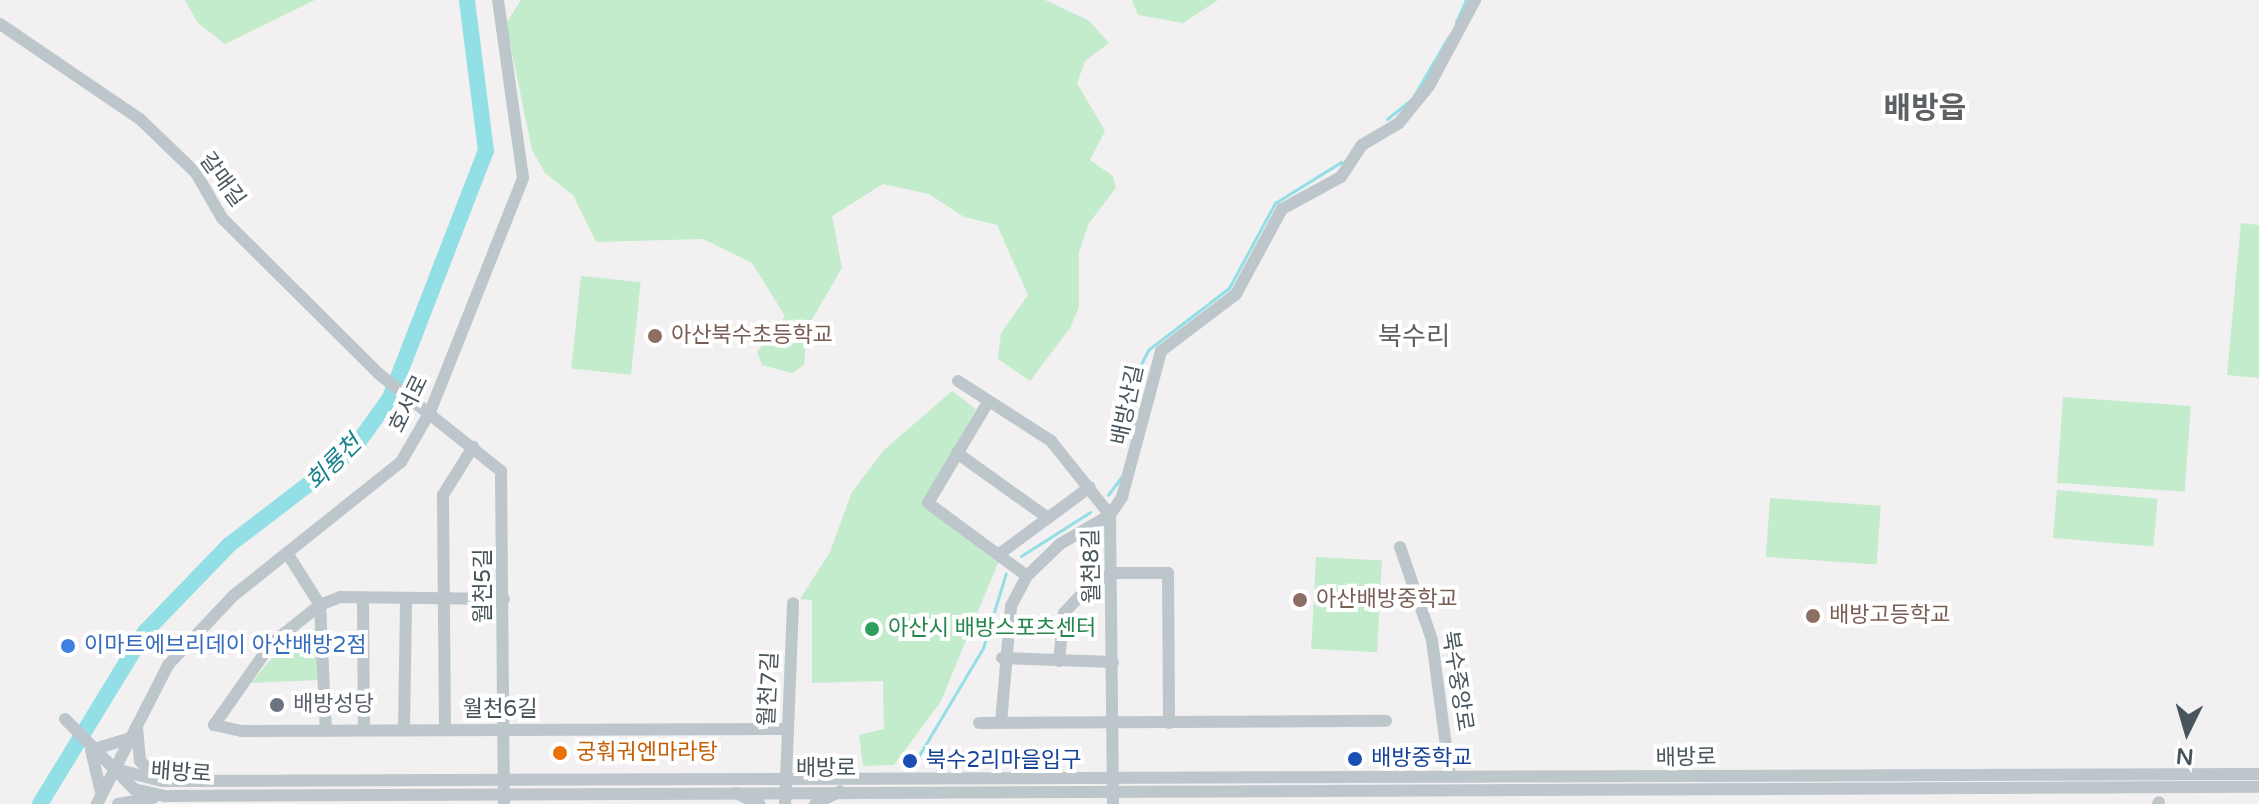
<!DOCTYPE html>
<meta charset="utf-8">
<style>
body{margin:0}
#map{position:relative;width:2259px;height:804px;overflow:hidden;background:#f2f0f0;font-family:"Varela Round","Noto Sans KR",sans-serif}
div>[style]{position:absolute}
.green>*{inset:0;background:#c2eccc;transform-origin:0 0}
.stream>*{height:3px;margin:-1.5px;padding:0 1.5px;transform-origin:1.5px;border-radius:1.5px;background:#92dfe5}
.river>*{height:16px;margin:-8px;padding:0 8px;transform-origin:8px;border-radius:8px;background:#92dfe5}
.minor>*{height:12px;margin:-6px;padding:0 6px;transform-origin:6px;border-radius:6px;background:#bcc6cb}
.dots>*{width:22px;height:22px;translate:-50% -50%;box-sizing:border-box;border:4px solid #fff;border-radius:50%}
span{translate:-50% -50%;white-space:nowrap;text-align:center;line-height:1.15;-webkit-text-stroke:8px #fff;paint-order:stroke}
.street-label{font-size:22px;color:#49555c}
.education-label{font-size:22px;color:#785e54}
.left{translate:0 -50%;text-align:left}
.leisure-label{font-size:22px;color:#27864d}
.shop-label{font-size:22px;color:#366cbe}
.worship-label{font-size:22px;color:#5b616d}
.food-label{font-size:22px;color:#c56008}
.transit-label{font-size:22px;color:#164399}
.water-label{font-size:24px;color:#16818b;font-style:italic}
.quarter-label{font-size:26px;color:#5d6164}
.district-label{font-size:30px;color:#5d6164;font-weight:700}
.north{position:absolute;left:2147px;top:692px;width:80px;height:80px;-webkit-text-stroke:6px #fff;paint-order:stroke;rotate:185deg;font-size:22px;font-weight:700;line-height:32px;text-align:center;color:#49555c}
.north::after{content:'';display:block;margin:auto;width:28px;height:36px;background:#49555c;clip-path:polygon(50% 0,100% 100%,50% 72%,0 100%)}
</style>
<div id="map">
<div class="green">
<div style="clip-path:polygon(185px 0,315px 0,225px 44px,198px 23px)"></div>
<div style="clip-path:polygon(521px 0,1045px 0,1088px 20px,1109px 43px,1085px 61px,1077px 83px,1105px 131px,1090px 160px,1113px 176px,1116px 188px,1089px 223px,1079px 252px,1079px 307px,1070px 328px,1030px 381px,998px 359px,1001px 333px,1028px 295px,997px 225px,964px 217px,929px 194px,883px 184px,832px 216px,842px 268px,808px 326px,804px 365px,792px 373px,762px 365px,757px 352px,785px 316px,752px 263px,703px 239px,596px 242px,573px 195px,545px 173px,532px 150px,506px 24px)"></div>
<div style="clip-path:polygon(1132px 0,1218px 0,1183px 23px,1138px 15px)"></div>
<div style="clip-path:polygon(2241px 223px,2259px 225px,2259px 378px,2227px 375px)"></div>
<div style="left:581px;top:276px;width:60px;height:93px;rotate:6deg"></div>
<div style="clip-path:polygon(952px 391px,976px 409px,923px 504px,1000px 558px,941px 701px,894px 765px,863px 766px,859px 735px,884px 729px,883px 681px,812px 683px,812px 600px,800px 599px,830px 552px,852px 492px,884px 450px)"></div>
<div style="left:2063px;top:397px;width:128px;height:86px;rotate:4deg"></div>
<div style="left:2057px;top:490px;width:101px;height:48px;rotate:5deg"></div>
<div style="left:1770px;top:498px;width:111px;height:59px;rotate:4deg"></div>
<div style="left:1316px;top:557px;width:66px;height:92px;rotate:3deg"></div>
<div style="clip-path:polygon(317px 627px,319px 680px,251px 683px,275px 654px)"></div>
</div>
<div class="stream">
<div style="left:1456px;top:22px;width:24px;rotate:-66deg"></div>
<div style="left:1387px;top:119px;width:32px;rotate:-39deg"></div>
<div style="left:1412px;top:99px;width:73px;rotate:-59.6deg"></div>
<div style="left:1132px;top:438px;width:66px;rotate:-85.7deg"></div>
<div style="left:1137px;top:372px;width:25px;rotate:-63deg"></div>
<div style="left:1148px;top:350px;width:102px;rotate:-37.4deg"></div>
<div style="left:1229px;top:288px;width:97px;rotate:-61.6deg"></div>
<div style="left:1275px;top:203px;width:78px;rotate:-31.8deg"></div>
<div style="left:1108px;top:495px;width:24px;rotate:-54deg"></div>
<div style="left:1021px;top:556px;width:82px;rotate:-32.5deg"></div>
<div style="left:918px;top:757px;width:127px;rotate:-59.2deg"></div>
<div style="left:983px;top:648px;width:78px;rotate:-73deg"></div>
</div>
<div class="river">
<div style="left:40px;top:804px;width:202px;rotate:-58.6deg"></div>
<div style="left:145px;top:632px;width:121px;rotate:-46deg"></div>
<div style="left:229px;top:545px;width:155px;rotate:-37.4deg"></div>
<div style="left:352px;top:451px;width:65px;rotate:-54.4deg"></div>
<div style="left:390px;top:398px;width:265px;rotate:-68.8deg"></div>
<div style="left:486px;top:151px;width:152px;rotate:-97.2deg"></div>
</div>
<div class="minor">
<div style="left:0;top:24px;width:169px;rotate:34.2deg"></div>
<div style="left:140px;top:119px;width:78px;rotate:44deg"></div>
<div style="left:196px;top:173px;width:52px;rotate:60deg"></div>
<div style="left:222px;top:218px;width:221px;rotate:44.8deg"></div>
<div style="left:379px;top:374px;width:156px;rotate:38.5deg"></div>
<div style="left:501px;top:471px;width:333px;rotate:89.5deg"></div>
<div style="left:958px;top:381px;width:111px;rotate:32.8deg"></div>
<div style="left:1051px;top:441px;width:95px;rotate:51.4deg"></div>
<div style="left:1110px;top:515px;width:289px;rotate:89.4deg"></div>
<div style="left:988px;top:402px;width:117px;rotate:120.7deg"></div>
<div style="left:928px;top:503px;width:123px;rotate:36.4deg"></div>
<div style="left:957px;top:453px;width:112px;rotate:35.5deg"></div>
<div style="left:1400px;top:547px;width:98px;rotate:71deg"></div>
<div style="left:1432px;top:640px;width:138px;rotate:82.5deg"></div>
<div style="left:1002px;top:552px;width:109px;rotate:-36.5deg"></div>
<div style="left:287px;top:553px;width:62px;rotate:57.6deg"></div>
<div style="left:320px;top:605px;width:125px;rotate:87.3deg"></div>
<div style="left:363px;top:598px;width:132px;rotate:89.6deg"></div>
<div style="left:504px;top:599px;width:164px;rotate:-179.3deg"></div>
<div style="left:340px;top:597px;width:22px;rotate:158deg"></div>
<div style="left:320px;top:605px;width:63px;rotate:141.5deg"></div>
<div style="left:271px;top:644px;width:99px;rotate:125.1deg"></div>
<div style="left:214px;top:725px;width:29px;rotate:12deg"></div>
<div style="left:242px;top:731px;width:544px;rotate:-0.21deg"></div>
<div style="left:1002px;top:658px;width:111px;rotate:2.1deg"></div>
<div style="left:1059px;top:661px;width:48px;rotate:-84.1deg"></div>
<div style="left:1064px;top:613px;width:41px;rotate:-47deg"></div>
<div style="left:1092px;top:583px;width:23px;rotate:-25deg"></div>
<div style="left:1113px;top:573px;width:55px"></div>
<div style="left:1168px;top:573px;width:150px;rotate:89.6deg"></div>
<div style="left:65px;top:719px;width:98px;rotate:45.4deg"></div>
<div style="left:134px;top:789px;width:32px;rotate:13deg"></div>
<div style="left:165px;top:796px;width:2094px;rotate:-0.25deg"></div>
<div style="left:979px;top:723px;width:407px;rotate:-0.3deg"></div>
<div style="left:1001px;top:723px;width:117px;rotate:-85.1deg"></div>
<div style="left:1011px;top:606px;width:34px;rotate:-62deg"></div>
<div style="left:1027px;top:576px;width:46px;rotate:-44.1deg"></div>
<div style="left:1060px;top:544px;width:58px;rotate:-30.1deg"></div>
<div style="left:1110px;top:515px;width:22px;rotate:-56deg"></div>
<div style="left:1122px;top:497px;width:151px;rotate:-75deg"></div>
<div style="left:1161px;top:351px;width:94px;rotate:-37.2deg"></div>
<div style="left:1236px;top:294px;width:97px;rotate:-61.6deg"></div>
<div style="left:1282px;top:209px;width:67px;rotate:-28.5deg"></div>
<div style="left:1341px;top:177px;width:38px;rotate:-57deg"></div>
<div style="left:1362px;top:145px;width:43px;rotate:-30.7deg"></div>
<div style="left:1399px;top:123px;width:48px;rotate:-51deg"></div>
<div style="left:1429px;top:86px;width:98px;rotate:-61.9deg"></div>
<div style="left:137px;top:727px;width:34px;rotate:85deg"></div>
<div style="left:140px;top:761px;width:27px;rotate:45deg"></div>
<div style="left:404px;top:730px;width:131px;rotate:-89.1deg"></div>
<div style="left:445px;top:730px;width:235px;rotate:-90.5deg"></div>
<div style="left:443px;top:495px;width:57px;rotate:-58deg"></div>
<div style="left:119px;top:770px;width:44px;rotate:14.3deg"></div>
<div style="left:162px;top:781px;width:2097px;rotate:-0.19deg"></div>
<div style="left:101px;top:792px;width:43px;rotate:-103.4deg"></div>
<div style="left:91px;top:750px;width:38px;rotate:-17deg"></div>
<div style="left:736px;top:793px;width:26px;rotate:25deg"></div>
<div style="left:97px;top:804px;width:156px;rotate:-62.9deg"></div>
<div style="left:168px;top:665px;width:95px;rotate:-46.7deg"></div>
<div style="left:233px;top:596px;width:215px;rotate:-38.6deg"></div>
<div style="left:401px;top:462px;width:58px;rotate:-59.9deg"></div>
<div style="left:430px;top:412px;width:252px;rotate:-68.3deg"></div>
<div style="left:523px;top:178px;width:180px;rotate:-98deg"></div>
<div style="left:118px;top:804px;width:36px;rotate:-10deg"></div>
<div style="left:785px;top:804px;width:201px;rotate:-87.7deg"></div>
<div style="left:815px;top:804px;width:28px;rotate:-27deg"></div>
<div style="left:2158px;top:804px;width:2px;rotate:-63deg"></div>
</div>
<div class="dots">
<div style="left:655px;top:336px;background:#8d6e63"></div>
<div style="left:1300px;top:600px;background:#8d6e63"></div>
<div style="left:1813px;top:616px;background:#8d6e63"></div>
<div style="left:872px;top:629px;background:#2e9e5b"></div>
<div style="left:68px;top:646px;background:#3f7fe0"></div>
<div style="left:277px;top:705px;background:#6b7280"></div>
<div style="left:560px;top:753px;background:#e8710a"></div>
<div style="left:1355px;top:759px;background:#1a4fb4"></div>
<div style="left:910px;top:761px;background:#1a4fb4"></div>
</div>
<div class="street-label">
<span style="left:222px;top:180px;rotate:54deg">갈매길</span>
<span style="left:409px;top:404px;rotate:-64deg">호서로</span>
<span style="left:1128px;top:405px;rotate:-78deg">배방산길</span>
<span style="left:1092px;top:566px;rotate:-91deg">월천8길</span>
<span style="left:484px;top:586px;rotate:-90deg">월천5길</span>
<span style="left:1457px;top:681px;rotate:81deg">북수중앙로</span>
<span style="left:769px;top:689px;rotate:-87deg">월천7길</span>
<span style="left:500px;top:710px">월천6길</span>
<span style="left:1686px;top:758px;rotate:-1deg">배방로</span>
<span style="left:826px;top:769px">배방로</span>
<span style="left:181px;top:773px;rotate:4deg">배방로</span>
</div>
<div class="education-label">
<span class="left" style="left:671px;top:336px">아산북수초등학교</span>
<span class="left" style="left:1316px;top:600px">아산배방중학교</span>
<span class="left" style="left:1829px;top:616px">배방고등학교</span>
</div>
<div class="leisure-label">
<span class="left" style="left:888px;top:629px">아산시 배방스포츠센터</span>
</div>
<div class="shop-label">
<span class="left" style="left:84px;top:646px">이마트에브리데이 아산배방2점</span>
</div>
<div class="worship-label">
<span class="left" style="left:293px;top:705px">배방성당</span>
</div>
<div class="food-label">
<span class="left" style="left:576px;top:753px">궁훠궈엔마라탕</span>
</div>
<div class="transit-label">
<span class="left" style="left:1371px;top:759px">배방중학교</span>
<span class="left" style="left:926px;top:761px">북수2리마을입구</span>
</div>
<div class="water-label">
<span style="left:334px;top:463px;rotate:-45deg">회룡천</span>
</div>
<div class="quarter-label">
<span style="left:1414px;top:337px">북수리</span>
</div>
<div class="district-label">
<span style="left:1925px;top:109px">배방읍</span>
</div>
<div class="north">N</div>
</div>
